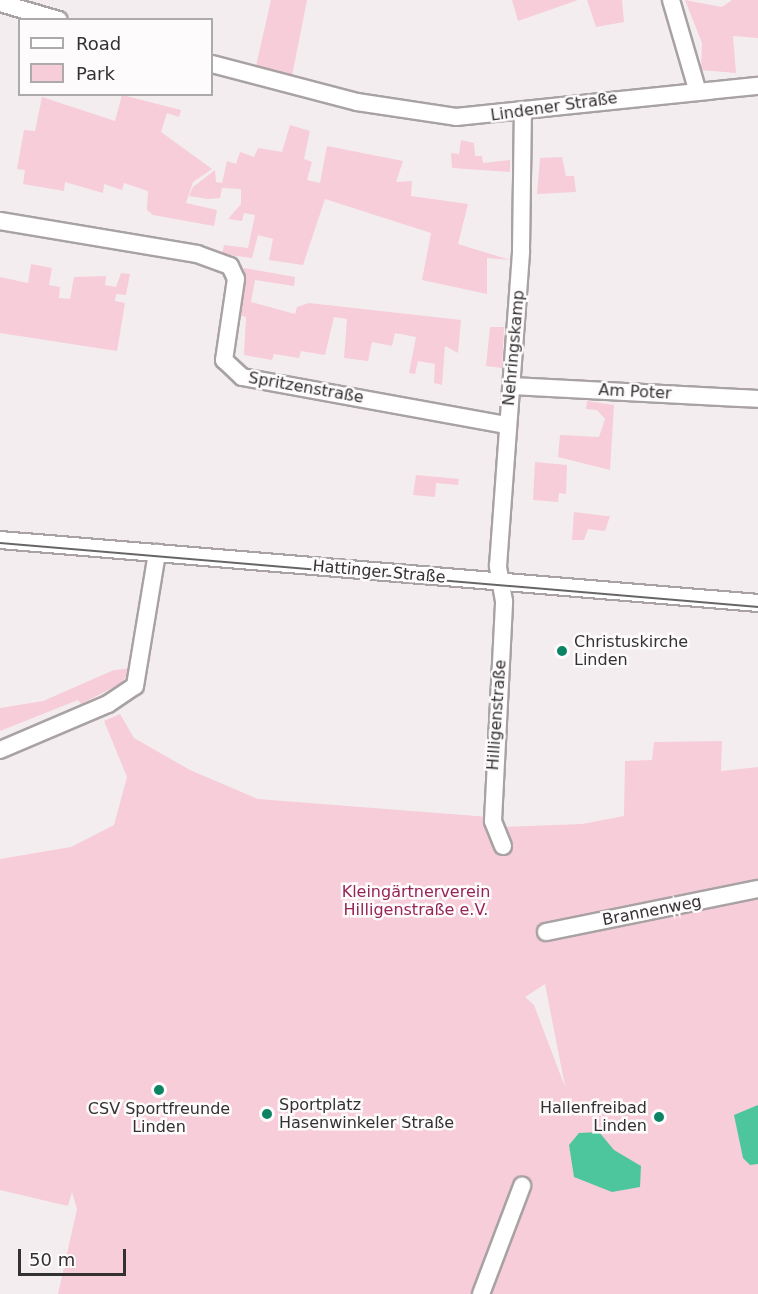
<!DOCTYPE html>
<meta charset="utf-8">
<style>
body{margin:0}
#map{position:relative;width:758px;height:1294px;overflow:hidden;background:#f4edef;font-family:"DejaVu Sans",sans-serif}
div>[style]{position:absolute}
.green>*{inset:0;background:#f6cdd8}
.water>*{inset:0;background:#4dc69e}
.roads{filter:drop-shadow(2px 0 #a9a2a4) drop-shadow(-2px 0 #a9a2a4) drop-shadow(0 2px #a9a2a4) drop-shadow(0 -2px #a9a2a4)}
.minor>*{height:16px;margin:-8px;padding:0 8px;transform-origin:8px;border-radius:8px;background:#fff}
.tram>*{height:1.5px;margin:-0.75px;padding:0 0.75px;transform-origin:0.75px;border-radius:0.75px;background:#686566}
.dots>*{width:16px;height:16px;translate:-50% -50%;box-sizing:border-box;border:3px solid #fefbfc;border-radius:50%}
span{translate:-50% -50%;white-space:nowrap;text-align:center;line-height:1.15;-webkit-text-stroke:5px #fefbfc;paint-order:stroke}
.street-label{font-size:16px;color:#333131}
.poi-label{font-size:16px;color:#333131}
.left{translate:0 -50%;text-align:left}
.right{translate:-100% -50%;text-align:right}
.park-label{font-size:16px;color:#962555}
.legend{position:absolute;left:18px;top:18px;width:195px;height:78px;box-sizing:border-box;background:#fefbfc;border:2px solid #adaaab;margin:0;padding:8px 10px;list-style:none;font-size:18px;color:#333131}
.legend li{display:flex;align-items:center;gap:12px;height:30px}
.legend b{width:30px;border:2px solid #adaaab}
.scale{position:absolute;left:18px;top:1249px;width:108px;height:27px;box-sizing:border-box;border:3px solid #333131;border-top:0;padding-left:8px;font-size:18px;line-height:21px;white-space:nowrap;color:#333131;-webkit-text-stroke:4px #fefbfc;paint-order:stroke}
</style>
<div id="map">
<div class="green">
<div style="clip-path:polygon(271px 0,307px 0,292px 76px,256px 66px)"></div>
<div style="clip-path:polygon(512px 0,578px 0,518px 21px)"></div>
<div style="clip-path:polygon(587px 0,622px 0,624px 22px,596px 27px)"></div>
<div style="clip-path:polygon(685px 0,722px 7px,732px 0,758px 0,758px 38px,733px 36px,736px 73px,701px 70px,702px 43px)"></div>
<div style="clip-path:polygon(122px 95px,181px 110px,179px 117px,167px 113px,161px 132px,212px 169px,193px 182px,186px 203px,217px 210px,214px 226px,153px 215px,147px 210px,148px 191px,124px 183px,122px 190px,104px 184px,103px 193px,65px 182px,64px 191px,23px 184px,25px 170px,17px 169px,24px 130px,35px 131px,42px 97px,115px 121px)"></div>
<div style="clip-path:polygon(290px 125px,310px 131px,304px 159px,312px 162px,307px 180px,320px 183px,327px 146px,403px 161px,396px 182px,412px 181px,411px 196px,468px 204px,458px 244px,510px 260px,487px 258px,487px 294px,422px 280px,431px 233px,325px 199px,303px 265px,269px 260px,273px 239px,258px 235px,252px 258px,222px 254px,224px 245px,248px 248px,255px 215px,244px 213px,242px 221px,228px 219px,241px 204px,241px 189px,222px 188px,220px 198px,208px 199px,189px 196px,193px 187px,215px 170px,216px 182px,222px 183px,227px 161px,236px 164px,240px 152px,254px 157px,258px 148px,282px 152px)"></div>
<div style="clip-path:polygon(461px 140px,474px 143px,475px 156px,482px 156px,483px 163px,510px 160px,510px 172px,452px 168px,451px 153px,459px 154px)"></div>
<div style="clip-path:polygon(562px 157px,566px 176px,574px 176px,576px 192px,537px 194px,540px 158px)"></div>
<div style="clip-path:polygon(31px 264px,52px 268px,49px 285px,60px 287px,59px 298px,70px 299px,74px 277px,106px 276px,105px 285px,116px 287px,121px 273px,130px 274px,126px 295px,116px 294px,115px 301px,125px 303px,117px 351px,0 333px,0 277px,28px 283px)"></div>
<div style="clip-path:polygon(244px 268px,295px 277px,294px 286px,255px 280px,251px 302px,295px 314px,297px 307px,309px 303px,461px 320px,458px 353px,445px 346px,442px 385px,434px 383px,435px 364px,418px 361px,415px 374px,409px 373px,416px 337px,395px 333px,392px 346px,372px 342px,368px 361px,344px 358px,347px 319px,334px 317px,325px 355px,301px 351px,299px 358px,274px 354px,272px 360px,244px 355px,246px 317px,238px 315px)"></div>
<div style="clip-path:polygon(490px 327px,504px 327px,502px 368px,486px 366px)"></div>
<div style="clip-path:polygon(587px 401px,614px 405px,610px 470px,558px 457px,560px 435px,599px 437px,605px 419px,597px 410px,586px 409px)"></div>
<div style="clip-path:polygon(535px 462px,567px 465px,566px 494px,559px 493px,558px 502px,533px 500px)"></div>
<div style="clip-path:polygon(416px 475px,459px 479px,458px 485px,436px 483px,435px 497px,413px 495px)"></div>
<div style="clip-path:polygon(574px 512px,606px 516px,610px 516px,605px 531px,588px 529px,584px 540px,572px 540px)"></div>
<div style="clip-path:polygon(134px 668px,120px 684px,81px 704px,78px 700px,0 731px,0 708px,43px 701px,114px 670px)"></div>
<div style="clip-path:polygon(evenodd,120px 714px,134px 738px,190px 770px,258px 799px,489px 817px,503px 827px,582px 824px,624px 816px,625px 761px,652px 760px,654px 742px,722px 741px,721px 771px,758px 767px,758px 1294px,58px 1294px,77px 1209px,72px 1192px,68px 1206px,0 1190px,0 859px,71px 847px,114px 825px,127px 777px,104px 721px,120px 714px,545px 984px,565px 1086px,565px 1087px,534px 1005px,525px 997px,545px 984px)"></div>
</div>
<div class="water">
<div style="clip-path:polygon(758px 1105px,758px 1164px,750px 1165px,743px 1158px,734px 1115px)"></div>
<div style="clip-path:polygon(599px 1132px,614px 1150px,641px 1166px,640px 1187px,612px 1192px,574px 1177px,569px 1145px,579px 1133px)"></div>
</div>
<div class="roads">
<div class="minor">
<div style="left:671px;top:0;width:93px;rotate:73.7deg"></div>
<div style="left:0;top:3px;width:61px;rotate:16.1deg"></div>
<div style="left:212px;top:64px;width:150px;rotate:14.7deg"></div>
<div style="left:357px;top:102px;width:100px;rotate:8.6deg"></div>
<div style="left:456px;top:117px;width:304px;rotate:-5.9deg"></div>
<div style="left:0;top:221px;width:200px;rotate:9.5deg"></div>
<div style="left:197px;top:254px;width:35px;rotate:20deg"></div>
<div style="left:230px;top:266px;width:14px;rotate:65deg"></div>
<div style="left:236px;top:279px;width:82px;rotate:98.4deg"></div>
<div style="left:224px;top:360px;width:25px;rotate:43deg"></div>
<div style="left:242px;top:377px;width:269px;rotate:10.3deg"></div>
<div style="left:512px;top:386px;width:246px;rotate:3deg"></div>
<div style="left:0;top:540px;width:761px;rotate:4.75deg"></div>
<div style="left:0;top:750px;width:117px;rotate:-23.1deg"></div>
<div style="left:108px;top:704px;width:32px;rotate:-34deg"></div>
<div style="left:135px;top:686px;width:135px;rotate:-80.6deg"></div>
<div style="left:503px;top:846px;width:27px;rotate:-112deg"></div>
<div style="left:493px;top:821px;width:220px;rotate:-87.1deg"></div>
<div style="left:504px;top:601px;width:36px;rotate:-100deg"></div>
<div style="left:498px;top:566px;width:317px;rotate:-85.8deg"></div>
<div style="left:521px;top:250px;width:136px;rotate:-89.2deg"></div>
<div style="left:546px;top:932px;width:216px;rotate:-11.5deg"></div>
<div style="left:481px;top:1294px;width:116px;rotate:-69.2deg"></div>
</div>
</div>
<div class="tram">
<div style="left:0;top:543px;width:761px;rotate:4.83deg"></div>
</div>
<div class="dots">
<div style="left:562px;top:651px;background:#0c8464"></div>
<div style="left:159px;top:1090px;background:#0c8464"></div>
<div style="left:267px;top:1114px;background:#0c8464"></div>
<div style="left:659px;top:1117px;background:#0c8464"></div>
</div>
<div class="street-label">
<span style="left:554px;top:107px;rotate:-8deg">Lindener Straße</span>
<span style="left:514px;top:348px;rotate:-85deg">Nehringskamp</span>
<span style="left:306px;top:388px;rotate:10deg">Spritzenstraße</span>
<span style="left:635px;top:392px;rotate:3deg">Am Poter</span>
<span style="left:379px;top:572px;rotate:5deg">Hattinger Straße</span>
<span style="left:497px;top:715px;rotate:-86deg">Hilligenstraße</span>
<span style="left:652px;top:911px;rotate:-11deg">Brannenweg</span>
</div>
<div class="poi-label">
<span class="left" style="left:574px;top:651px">Christuskirche<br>Linden</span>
<span class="left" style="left:279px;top:1114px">Sportplatz<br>Hasenwinkeler Straße</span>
<span class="right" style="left:647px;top:1117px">Hallenfreibad<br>Linden</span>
<span style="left:159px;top:1118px">CSV Sportfreunde<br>Linden</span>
</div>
<div class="park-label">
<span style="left:416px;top:901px">Kleingärtnerverein<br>Hilligenstraße e.V.</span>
</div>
<ul class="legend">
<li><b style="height:8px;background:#fff"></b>Road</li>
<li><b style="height:16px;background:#f6cdd8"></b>Park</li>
</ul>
<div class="scale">50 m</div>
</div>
